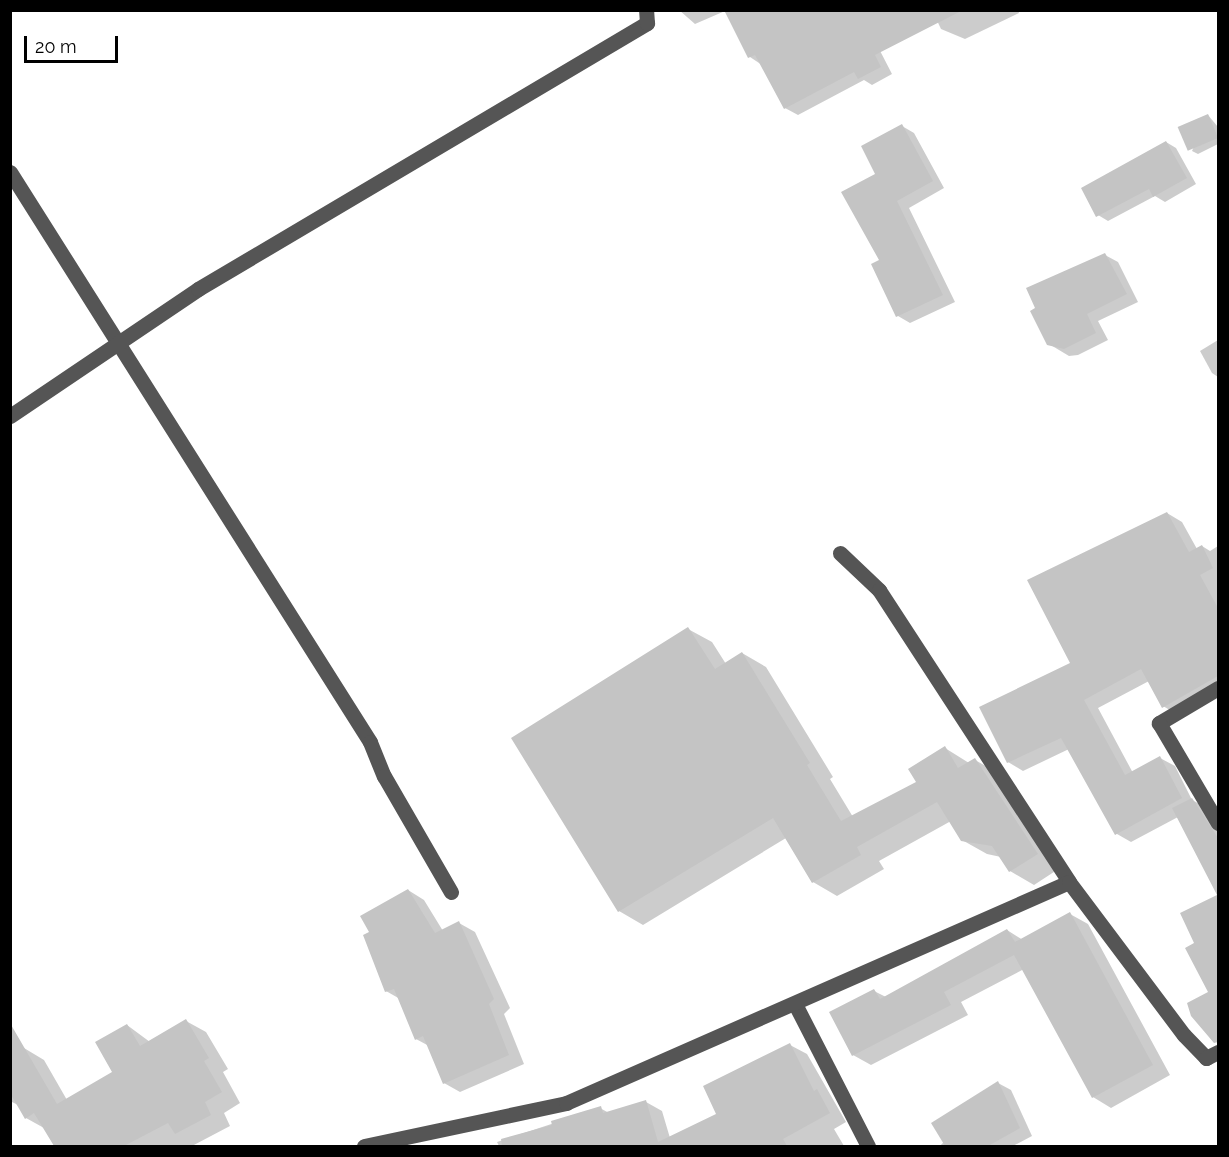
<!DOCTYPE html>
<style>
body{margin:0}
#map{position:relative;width:1229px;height:1157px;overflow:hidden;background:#fff;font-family:Raleway,sans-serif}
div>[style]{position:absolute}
.shadow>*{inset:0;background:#0003}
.building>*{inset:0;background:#c4c4c4;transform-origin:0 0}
.minor>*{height:15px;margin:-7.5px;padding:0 7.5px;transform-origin:7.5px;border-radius:7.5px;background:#555}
span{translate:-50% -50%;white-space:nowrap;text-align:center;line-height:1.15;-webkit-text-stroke:4.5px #fff;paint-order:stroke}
.frame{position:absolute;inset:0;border:12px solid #000;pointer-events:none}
.scale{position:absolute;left:24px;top:36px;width:94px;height:27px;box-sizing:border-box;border:3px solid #000;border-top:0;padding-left:8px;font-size:18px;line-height:21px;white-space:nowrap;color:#000;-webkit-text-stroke:4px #fff;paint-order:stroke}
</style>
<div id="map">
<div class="shadow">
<div style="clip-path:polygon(679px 10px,859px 10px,892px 74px,872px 85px,864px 80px,798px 115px,785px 108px,762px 65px,750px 57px,725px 11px,695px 24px)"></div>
<div style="clip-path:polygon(932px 10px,1018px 10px,1019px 13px,965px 39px,941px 29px)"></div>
<div style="clip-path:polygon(1208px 115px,1218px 127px,1218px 144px,1198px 154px,1192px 151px)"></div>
<div style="clip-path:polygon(902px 126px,914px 133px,944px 188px,909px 208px,955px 302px,910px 323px,898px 316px,877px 174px)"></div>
<div style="clip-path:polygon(1166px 142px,1176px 148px,1196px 184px,1165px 202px,1155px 196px,1108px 221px,1098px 215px)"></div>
<div style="clip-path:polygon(1105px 255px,1118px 262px,1138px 302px,1098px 321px,1108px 340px,1078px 355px,1069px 356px,1049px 344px,1037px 309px)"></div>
<div style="clip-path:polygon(1218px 340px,1218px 377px,1212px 373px,1200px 351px)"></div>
<div style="clip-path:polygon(1167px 513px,1182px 522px,1197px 549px,1202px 546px,1210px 551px,1218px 546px,1218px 693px,1178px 715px,1163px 706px,1149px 681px,1098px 708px,1133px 773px,1160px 758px,1175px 766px,1192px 800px,1207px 808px,1218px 827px,1218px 895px,1178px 817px,1131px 842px,1117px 834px,1069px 749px,1023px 771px,1008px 762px)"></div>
<div style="clip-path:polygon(688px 629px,712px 642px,726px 664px,742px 653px,766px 667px,833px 777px,830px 779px,853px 817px,918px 783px,945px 748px,969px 763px,975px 760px,998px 773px,1060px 868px,1034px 885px,1010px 871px,1001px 857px,987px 854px,962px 840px,951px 821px,879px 861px,884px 869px,837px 896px,813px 882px,786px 838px,643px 925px,619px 911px)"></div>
<div style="clip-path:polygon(408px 890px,424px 900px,443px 931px,459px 923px,475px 932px,510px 1008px,504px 1014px,524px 1064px,460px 1092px,444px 1083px,429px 1046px,416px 1039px,400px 999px,386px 991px,372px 933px)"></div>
<div style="clip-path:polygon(1218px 896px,1218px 1041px,1210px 1036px,1210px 993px,1196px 943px,1182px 914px)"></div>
<div style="clip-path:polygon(1070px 914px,1088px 924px,1170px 1075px,1111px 1108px,1093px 1097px,1024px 969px,961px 1002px,968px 1015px,871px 1065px,853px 1055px,874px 991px,886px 997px,1007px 930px,1023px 940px)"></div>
<div style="clip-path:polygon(186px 1021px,206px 1032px,228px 1069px,223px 1072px,240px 1103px,224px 1113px,230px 1126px,192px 1146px,55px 1146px,44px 1128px,26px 1118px,20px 1106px,10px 1101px,10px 1056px,24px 1048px,44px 1060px,67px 1100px,114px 1073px,127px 1025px,150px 1042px)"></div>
<div style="clip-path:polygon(790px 1045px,807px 1054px,846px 1122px,834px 1129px,844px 1146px,499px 1146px,497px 1142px,600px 1108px,609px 1113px,646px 1102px,662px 1111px,670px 1138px,718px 1115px)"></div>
<div style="clip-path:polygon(998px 1083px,1011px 1090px,1032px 1136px,1013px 1146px,940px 1146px)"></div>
</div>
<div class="building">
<div style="clip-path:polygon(724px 10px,963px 10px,875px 55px,881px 67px,858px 79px,854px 72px,784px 109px,755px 55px,748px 58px)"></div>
<div style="left:1208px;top:114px;width:26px;height:33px;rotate:67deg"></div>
<div style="clip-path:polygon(902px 124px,933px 181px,897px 201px,943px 295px,896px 317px,871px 264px,879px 260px,841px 192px,875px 174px,861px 146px)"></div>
<div style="clip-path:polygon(1166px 141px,1187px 178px,1153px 197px,1149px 189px,1096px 217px,1081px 188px)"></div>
<div style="clip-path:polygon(1105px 253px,1127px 294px,1087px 314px,1096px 333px,1064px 349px,1047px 345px,1030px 311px,1035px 308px,1026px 288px)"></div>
<div style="clip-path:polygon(1167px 512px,1189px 552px,1202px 545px,1213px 568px,1200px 575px,1218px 608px,1218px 676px,1162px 708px,1141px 669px,1084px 700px,1125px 775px,1160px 756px,1182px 798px,1115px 835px,1061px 738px,1007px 763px,979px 707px,1070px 663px,1027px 580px)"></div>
<div style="clip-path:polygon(688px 627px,715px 669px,742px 652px,810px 763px,807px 765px,841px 821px,916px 782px,908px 769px,945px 746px,958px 768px,975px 758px,1038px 854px,1009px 872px,992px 846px,961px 841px,937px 802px,857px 847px,861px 855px,812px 883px,773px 818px,618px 912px,511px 738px)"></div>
<div style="clip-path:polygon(1192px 798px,1218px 838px,1218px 1042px,1214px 1043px,1191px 1016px,1187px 1003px,1208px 992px,1185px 948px,1194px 943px,1180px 913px,1217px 895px,1172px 808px)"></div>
<div style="clip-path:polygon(408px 889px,435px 933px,459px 921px,494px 999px,489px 1004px,509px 1055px,443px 1084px,423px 1036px,415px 1040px,394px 989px,385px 992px,363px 935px,369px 932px,360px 916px)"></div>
<div style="clip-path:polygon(1070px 912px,1153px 1065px,1092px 1098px,1014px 955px,944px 992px,951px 1005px,852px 1056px,829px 1012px,874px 989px,880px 999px,1007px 929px,1015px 942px)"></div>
<div style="clip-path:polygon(186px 1019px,209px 1058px,204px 1061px,222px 1092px,205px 1102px,211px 1115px,175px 1134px,168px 1123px,124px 1146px,54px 1146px,34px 1113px,25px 1119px,10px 1093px,10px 1023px,57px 1104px,112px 1072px,95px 1042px,127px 1024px,140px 1046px)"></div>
<div style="clip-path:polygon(790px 1043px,814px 1091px,817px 1089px,830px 1113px,783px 1139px,787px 1146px,502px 1146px,501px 1139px,552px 1125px,551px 1121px,601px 1106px,603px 1113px,646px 1100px,658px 1142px,716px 1114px,703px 1086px)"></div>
<div style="clip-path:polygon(998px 1081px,1020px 1128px,988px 1146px,945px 1146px,931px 1123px)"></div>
</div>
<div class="minor">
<div style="left:10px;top:172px;width:674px;rotate:57.72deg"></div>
<div style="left:370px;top:742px;width:37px;rotate:68deg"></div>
<div style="left:384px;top:776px;width:134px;rotate:60deg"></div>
<div style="left:10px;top:416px;width:227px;rotate:-34deg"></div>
<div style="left:198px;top:289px;width:522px;rotate:-30.64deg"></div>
<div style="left:647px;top:23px;width:13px;rotate:-94deg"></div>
<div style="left:840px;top:553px;width:54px;rotate:43.5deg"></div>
<div style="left:879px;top:590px;width:348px;rotate:56.9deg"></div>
<div style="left:1218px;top:688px;width:69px;rotate:149.3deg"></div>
<div style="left:1159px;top:723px;width:116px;rotate:59.5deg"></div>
<div style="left:795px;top:1004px;width:160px;rotate:62.8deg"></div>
<div style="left:364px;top:1146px;width:207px;rotate:-12deg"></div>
<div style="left:566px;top:1103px;width:549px;rotate:-23.72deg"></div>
<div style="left:1069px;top:882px;width:191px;rotate:53.1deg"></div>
<div style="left:1184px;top:1035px;width:32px;rotate:46deg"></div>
<div style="left:1206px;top:1058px;width:13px;rotate:-27deg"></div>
</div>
<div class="frame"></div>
<div class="scale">20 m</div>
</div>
